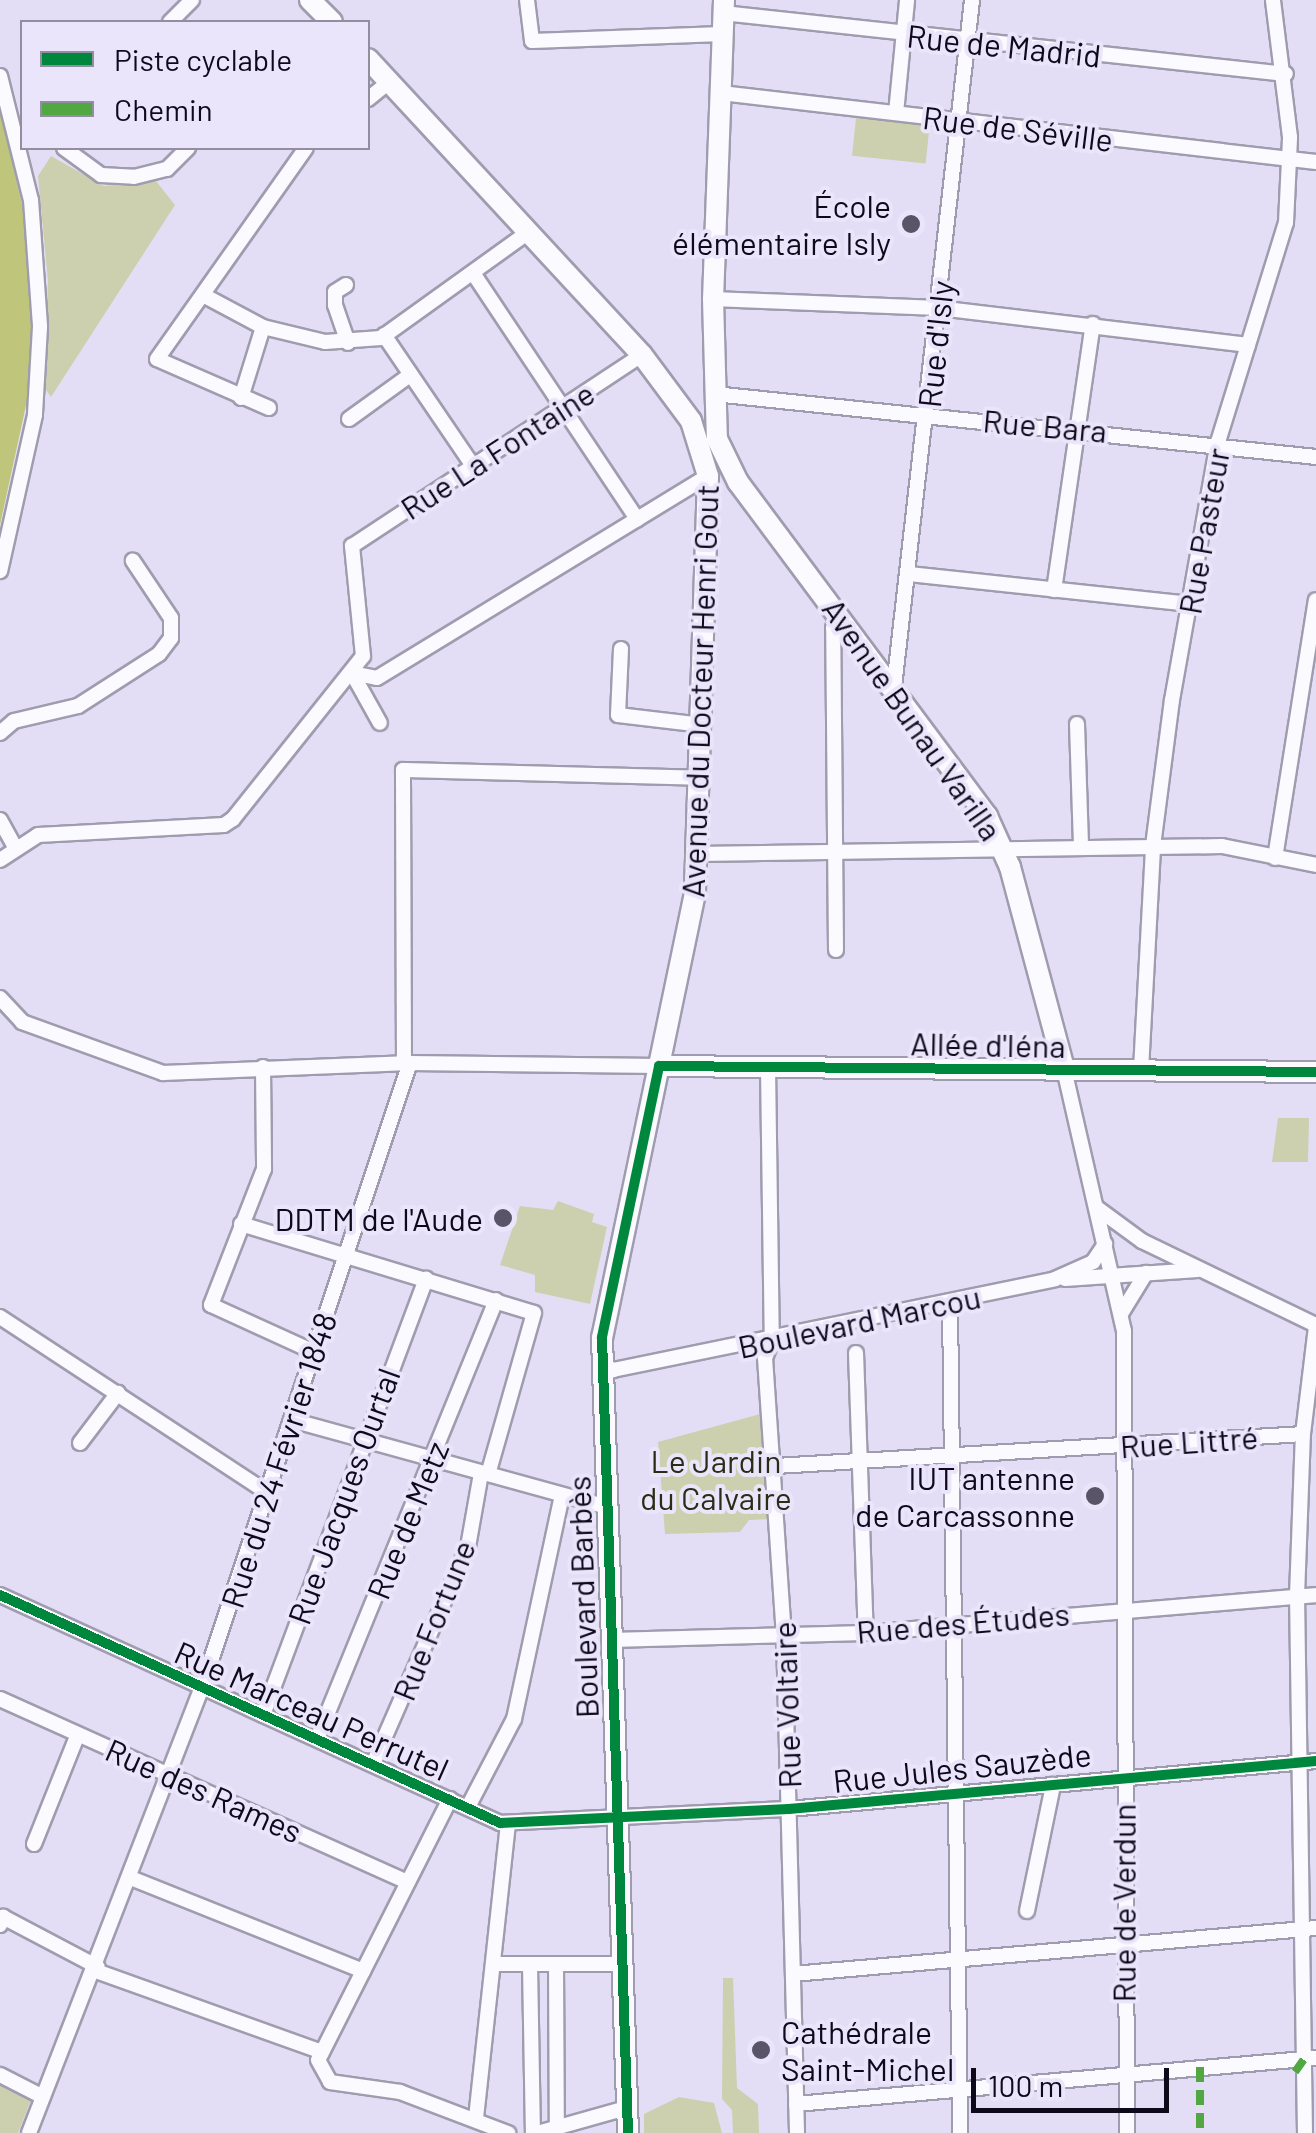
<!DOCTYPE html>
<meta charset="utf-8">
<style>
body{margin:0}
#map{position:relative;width:1316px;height:2133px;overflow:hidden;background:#e3def5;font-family:Barlow,sans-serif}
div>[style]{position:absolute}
.green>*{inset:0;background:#ccd0af;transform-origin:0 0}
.forest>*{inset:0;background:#bfc57a}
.roads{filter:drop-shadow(2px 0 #a09caf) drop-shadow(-2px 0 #a09caf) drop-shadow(0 2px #a09caf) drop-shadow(0 -2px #a09caf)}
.minor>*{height:14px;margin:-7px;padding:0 7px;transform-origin:7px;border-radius:7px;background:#fbfafe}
.secondary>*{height:20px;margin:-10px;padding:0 10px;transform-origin:10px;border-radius:10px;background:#fbfafe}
.quiet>*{height:8px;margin-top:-4px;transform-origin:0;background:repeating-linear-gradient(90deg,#51a843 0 15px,transparent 0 23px)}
.cycleway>*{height:10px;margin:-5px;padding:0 5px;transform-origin:5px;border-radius:5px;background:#00873e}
.dots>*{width:28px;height:28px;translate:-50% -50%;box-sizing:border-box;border:5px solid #eae5fa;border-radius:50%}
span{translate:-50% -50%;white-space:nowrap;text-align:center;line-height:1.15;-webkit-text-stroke:8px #eae5fa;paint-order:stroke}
.street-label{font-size:32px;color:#0f0a1b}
.poi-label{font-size:32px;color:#0f0a1b}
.right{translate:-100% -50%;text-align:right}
.left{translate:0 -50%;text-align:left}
.park-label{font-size:32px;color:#2a2d16}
.legend{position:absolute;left:20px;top:20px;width:350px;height:130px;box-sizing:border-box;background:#eae5fa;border:2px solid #928da1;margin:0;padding:12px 18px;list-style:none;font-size:30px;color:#0f0a1b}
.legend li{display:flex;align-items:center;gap:20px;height:50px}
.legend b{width:50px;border:2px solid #928da1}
.scale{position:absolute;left:971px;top:2068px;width:198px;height:45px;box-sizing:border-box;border:5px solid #0f0a1b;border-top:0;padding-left:12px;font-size:30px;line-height:35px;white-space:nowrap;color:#0f0a1b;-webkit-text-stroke:8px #eae5fa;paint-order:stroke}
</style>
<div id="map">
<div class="green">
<div style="left:856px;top:118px;width:74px;height:38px;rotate:6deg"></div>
<div style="clip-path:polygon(51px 156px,104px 186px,156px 181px,175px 205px,51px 397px,44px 387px,48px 281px,38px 176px)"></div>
<div style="clip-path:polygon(1278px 1118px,1309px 1118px,1308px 1162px,1272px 1162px)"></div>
<div style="clip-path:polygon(558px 1201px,594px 1214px,592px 1222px,607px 1227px,590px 1304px,535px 1292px,535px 1275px,500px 1265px,520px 1206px,553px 1210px)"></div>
<div style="clip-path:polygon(768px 1412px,772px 1519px,749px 1520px,740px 1532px,665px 1534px,658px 1442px)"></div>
<div style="clip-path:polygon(723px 1978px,733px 1978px,737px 2088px,758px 2104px,759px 2133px,733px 2133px,732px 2110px,722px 2099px)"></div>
<div style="clip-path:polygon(0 2083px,31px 2100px,18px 2133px,0 2133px)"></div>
<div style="clip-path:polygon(679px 2097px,714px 2103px,722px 2133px,644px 2133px,644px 2114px)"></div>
</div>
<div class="forest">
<div style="clip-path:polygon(0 110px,30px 238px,33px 373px,0 525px)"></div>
</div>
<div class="roads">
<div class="minor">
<div style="left:527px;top:0;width:41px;rotate:83deg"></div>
<div style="left:532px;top:41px;width:190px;rotate:-2.1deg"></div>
<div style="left:723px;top:13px;width:566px;rotate:6.18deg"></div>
<div style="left:170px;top:22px;width:31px;rotate:-45deg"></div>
<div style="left:0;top:76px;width:128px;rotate:76deg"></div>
<div style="left:31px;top:200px;width:127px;rotate:85.9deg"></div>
<div style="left:40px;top:327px;width:88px;rotate:93.3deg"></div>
<div style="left:35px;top:415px;width:160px;rotate:102.6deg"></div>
<div style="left:721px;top:93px;width:599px;rotate:6.61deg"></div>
<div style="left:368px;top:99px;width:28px;rotate:-39deg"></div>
<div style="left:896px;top:113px;width:114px;rotate:-84.4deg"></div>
<div style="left:64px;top:148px;width:46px;rotate:36.1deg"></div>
<div style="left:101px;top:175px;width:33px;rotate:3deg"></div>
<div style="left:134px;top:177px;width:34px;rotate:-14deg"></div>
<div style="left:167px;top:169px;width:30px;rotate:-45deg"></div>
<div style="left:473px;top:273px;width:296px;rotate:56.3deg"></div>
<div style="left:346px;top:285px;width:13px;rotate:148deg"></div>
<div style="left:335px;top:292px;width:13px;rotate:90deg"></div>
<div style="left:335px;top:305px;width:40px;rotate:71.1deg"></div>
<div style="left:203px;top:295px;width:68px;rotate:28.1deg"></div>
<div style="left:263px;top:327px;width:64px;rotate:13.6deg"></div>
<div style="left:325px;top:342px;width:56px;rotate:-4.1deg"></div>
<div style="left:381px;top:338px;width:183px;rotate:-35.7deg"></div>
<div style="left:713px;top:299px;width:225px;rotate:2.3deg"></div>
<div style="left:938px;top:308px;width:312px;rotate:6.8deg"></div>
<div style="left:384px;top:335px;width:158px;rotate:55.8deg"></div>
<div style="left:714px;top:394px;width:605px;rotate:5.97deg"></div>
<div style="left:241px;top:398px;width:74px;rotate:-72.8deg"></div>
<div style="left:269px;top:408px;width:122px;rotate:-156.4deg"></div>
<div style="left:157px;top:359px;width:258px;rotate:-54.8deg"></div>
<div style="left:349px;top:419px;width:75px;rotate:-35.8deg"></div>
<div style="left:909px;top:574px;width:283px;rotate:6.1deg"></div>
<div style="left:1054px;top:590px;width:269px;rotate:-81.7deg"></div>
<div style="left:621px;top:649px;width:66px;rotate:92.6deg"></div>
<div style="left:618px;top:715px;width:85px;rotate:6.8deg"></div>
<div style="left:352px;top:673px;width:25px;rotate:11deg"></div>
<div style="left:377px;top:678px;width:388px;rotate:-31.4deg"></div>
<div style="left:352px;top:673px;width:57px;rotate:60.8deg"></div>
<div style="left:894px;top:687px;width:691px;rotate:-83.52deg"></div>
<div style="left:1077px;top:724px;width:123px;rotate:88.1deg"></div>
<div style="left:0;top:733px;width:18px;rotate:-41deg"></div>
<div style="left:14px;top:721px;width:66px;rotate:-13.2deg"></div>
<div style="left:78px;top:706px;width:96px;rotate:-32.7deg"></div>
<div style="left:159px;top:654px;width:20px;rotate:-53deg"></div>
<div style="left:171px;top:638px;width:20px;rotate:-90deg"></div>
<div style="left:171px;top:618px;width:69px;rotate:-123.7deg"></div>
<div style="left:0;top:820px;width:31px;rotate:61deg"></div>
<div style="left:698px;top:854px;width:524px;rotate:-0.87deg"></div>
<div style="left:1222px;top:846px;width:96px;rotate:11.4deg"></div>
<div style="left:1275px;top:858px;width:261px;rotate:-81deg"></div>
<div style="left:0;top:860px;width:45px;rotate:-33.3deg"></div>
<div style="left:38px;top:835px;width:186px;rotate:-3.1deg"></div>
<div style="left:224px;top:825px;width:11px;rotate:-34deg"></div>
<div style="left:233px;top:819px;width:208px;rotate:-51.4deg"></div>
<div style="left:363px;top:656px;width:111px;rotate:-95.7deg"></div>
<div style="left:352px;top:546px;width:347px;rotate:-33.4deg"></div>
<div style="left:836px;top:950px;width:322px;rotate:-90.5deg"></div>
<div style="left:833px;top:628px;width:17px;rotate:-69deg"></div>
<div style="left:0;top:998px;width:33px;rotate:47deg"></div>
<div style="left:22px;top:1022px;width:150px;rotate:19.9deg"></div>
<div style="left:163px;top:1073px;width:247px;rotate:-2.3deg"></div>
<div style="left:410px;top:1063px;width:249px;rotate:0.7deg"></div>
<div style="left:404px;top:1064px;width:294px;rotate:-90.2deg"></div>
<div style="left:403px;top:770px;width:298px;rotate:1.5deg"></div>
<div style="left:263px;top:1067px;width:102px;rotate:89.4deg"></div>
<div style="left:264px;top:1169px;width:146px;rotate:111.3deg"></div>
<div style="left:211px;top:1305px;width:113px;rotate:24.5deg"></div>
<div style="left:768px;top:1067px;width:273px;rotate:89.2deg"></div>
<div style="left:772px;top:1340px;width:19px;rotate:111deg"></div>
<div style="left:765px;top:1358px;width:278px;rotate:86.1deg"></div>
<div style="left:784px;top:1635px;width:498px;rotate:88.5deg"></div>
<div style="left:1064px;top:1069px;width:269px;rotate:77.1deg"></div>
<div style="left:1124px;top:1331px;width:802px;rotate:89.79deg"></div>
<div style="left:1141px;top:1070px;width:224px;rotate:-86.9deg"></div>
<div style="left:1153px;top:846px;width:147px;rotate:-82.6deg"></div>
<div style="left:1172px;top:700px;width:262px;rotate:-79.9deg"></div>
<div style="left:1218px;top:442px;width:229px;rotate:-72.8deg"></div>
<div style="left:1286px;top:223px;width:86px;rotate:-87.3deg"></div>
<div style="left:1290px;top:137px;width:138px;rotate:-97.1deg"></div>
<div style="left:1097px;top:1208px;width:56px;rotate:36.3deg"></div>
<div style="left:1142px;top:1241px;width:193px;rotate:25.8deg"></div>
<div style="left:241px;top:1224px;width:306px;rotate:16.9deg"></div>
<div style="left:534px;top:1313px;width:167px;rotate:105.9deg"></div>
<div style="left:1065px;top:1279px;width:133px;rotate:-3.9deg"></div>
<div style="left:950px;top:1303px;width:830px;rotate:89.31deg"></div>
<div style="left:1122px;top:1312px;width:46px;rotate:-58.4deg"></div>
<div style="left:0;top:1317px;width:321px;rotate:33.3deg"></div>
<div style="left:856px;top:1353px;width:280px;rotate:88deg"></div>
<div style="left:603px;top:1364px;width:12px;rotate:31deg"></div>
<div style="left:613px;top:1370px;width:451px;rotate:-11.6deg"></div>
<div style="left:1055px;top:1279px;width:42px;rotate:-24.1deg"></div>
<div style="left:1093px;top:1262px;width:22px;rotate:-56deg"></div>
<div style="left:292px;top:1420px;width:324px;rotate:15.4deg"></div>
<div style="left:80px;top:1443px;width:63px;rotate:-52.8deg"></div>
<div style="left:776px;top:1466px;width:528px;rotate:-3.47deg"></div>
<div style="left:0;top:1595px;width:550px;rotate:24.51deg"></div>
<div style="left:500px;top:1823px;width:289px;rotate:-2.8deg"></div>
<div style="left:789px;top:1809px;width:529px;rotate:-5.2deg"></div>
<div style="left:609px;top:1640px;width:257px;rotate:-1.6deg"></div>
<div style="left:866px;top:1633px;width:452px;rotate:-4.8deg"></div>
<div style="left:0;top:1699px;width:447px;rotate:24.2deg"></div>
<div style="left:263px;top:1715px;width:466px;rotate:-69.5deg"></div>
<div style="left:317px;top:1739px;width:474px;rotate:-67.8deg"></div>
<div style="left:373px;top:1764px;width:237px;rotate:-66.4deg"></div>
<div style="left:468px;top:1547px;width:75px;rotate:-80deg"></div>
<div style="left:450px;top:1799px;width:292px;rotate:116.8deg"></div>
<div style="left:318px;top:2060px;width:25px;rotate:61deg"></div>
<div style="left:330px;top:2082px;width:71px;rotate:8.1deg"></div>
<div style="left:400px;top:2092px;width:116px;rotate:20.8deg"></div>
<div style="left:468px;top:1807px;width:99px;rotate:-62.4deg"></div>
<div style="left:514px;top:1719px;width:229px;rotate:-77.9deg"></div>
<div style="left:34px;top:1844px;width:118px;rotate:-68.2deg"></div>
<div style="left:131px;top:1878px;width:250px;rotate:21.8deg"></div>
<div style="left:1027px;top:1911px;width:129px;rotate:-78.3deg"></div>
<div style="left:0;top:1925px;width:9px;rotate:-69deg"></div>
<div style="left:3px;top:1917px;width:107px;rotate:27.8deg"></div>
<div style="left:494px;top:1964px;width:125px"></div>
<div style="left:556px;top:1964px;width:166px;rotate:89.7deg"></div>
<div style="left:530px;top:1965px;width:168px;rotate:89deg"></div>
<div style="left:96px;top:1971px;width:240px;rotate:19.7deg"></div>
<div style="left:793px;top:1974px;width:525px;rotate:-5.03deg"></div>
<div style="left:0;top:2075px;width:48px;rotate:27.1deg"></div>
<div style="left:796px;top:2104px;width:522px;rotate:-5.06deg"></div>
<div style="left:476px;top:2118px;width:296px;rotate:-83.8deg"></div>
<div style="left:29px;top:2133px;width:475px;rotate:-68.8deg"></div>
<div style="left:201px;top:1690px;width:661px;rotate:-71.57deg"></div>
<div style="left:537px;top:2133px;width:92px;rotate:-15.7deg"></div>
<div style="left:1305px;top:2133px;width:537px;rotate:-90.85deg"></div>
<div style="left:1297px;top:1596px;width:162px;rotate:-87.9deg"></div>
<div style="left:1303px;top:1434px;width:108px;rotate:-83.1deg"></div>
</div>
<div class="secondary">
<div style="left:310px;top:0;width:31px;rotate:45deg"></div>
<div style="left:724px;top:0;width:299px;rotate:92.1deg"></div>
<div style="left:713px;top:299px;width:140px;rotate:88.4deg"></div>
<div style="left:717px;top:439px;width:48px;rotate:64deg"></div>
<div style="left:738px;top:482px;width:417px;rotate:53.3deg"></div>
<div style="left:987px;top:816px;width:56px;rotate:65.7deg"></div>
<div style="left:1010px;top:867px;width:209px;rotate:75deg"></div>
<div style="left:368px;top:59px;width:403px;rotate:47.2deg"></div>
<div style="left:642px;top:355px;width:82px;rotate:53.4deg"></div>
<div style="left:691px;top:421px;width:58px;rotate:72.8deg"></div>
<div style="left:708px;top:476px;width:417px;rotate:91.8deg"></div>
<div style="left:695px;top:893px;width:454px;rotate:101.8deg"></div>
<div style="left:602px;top:1337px;width:796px;rotate:88.13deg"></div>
<div style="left:659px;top:1066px;width:657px;rotate:0.52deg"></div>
</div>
</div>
<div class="quiet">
<div style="left:1200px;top:2067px;width:66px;rotate:90deg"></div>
<div style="left:1295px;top:2072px;width:16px;rotate:-55deg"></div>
</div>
<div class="cycleway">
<div style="left:0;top:1595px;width:550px;rotate:24.51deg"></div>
<div style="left:500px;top:1823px;width:289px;rotate:-2.8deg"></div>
<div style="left:789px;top:1809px;width:529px;rotate:-5.2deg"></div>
<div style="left:628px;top:2133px;width:796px;rotate:-91.87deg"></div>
<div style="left:602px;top:1337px;width:277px;rotate:-78.1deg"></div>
<div style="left:659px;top:1066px;width:657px;rotate:0.52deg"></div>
</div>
<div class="dots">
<div style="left:911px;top:224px;background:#595467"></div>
<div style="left:503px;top:1218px;background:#595467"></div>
<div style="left:1095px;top:1496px;background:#595467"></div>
<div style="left:761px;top:2050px;background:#595467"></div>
</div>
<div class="street-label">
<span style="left:1004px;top:45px;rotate:6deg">Rue de Madrid</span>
<span style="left:1018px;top:128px;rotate:7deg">Rue de Séville</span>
<span style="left:935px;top:344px;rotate:-84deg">Rue d'Isly</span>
<span style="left:1045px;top:425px;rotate:5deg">Rue Bara</span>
<span style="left:497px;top:450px;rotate:-33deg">Rue La Fontaine</span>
<span style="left:1203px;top:531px;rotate:-80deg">Rue Pasteur</span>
<span style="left:699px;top:691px;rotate:-88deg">Avenue du Docteur Henri Gout</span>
<span style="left:913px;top:719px;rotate:55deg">Avenue Bunau Varilla</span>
<span style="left:988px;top:1044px;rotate:1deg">Allée d'Iéna</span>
<span style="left:859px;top:1321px;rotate:-12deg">Boulevard Marcou</span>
<span style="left:1189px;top:1441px;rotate:-4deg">Rue Littré</span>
<span style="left:278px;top:1460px;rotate:-72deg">Rue du 24 Février 1848</span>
<span style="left:343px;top:1496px;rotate:-70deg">Rue Jacques Ourtal</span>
<span style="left:407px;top:1520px;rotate:-68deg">Rue de Metz</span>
<span style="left:582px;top:1597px;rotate:-92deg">Boulevard Barbès</span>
<span style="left:433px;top:1620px;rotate:-68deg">Rue Fortune</span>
<span style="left:963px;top:1622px;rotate:-5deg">Rue des Études</span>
<span style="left:786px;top:1705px;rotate:-92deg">Rue Voltaire</span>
<span style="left:312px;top:1710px;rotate:24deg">Rue Marceau Perrutel</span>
<span style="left:962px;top:1767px;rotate:-6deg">Rue Jules Sauzède</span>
<span style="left:204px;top:1790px;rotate:24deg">Rue des Rames</span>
<span style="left:1123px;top:1903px;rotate:-90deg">Rue de Verdun</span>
</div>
<div class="poi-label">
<span class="right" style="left:891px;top:224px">École<br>élémentaire Isly</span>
<span class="right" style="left:483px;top:1218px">DDTM de l'Aude</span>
<span class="right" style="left:1075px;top:1496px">IUT antenne<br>de Carcassonne</span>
<span class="left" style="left:781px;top:2050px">Cathédrale<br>Saint-Michel</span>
</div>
<div class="park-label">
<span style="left:716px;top:1479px">Le Jardin<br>du Calvaire</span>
</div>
<ul class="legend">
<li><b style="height:12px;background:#00873e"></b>Piste cyclable</li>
<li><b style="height:12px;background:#51a843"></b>Chemin</li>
</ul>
<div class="scale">100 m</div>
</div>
